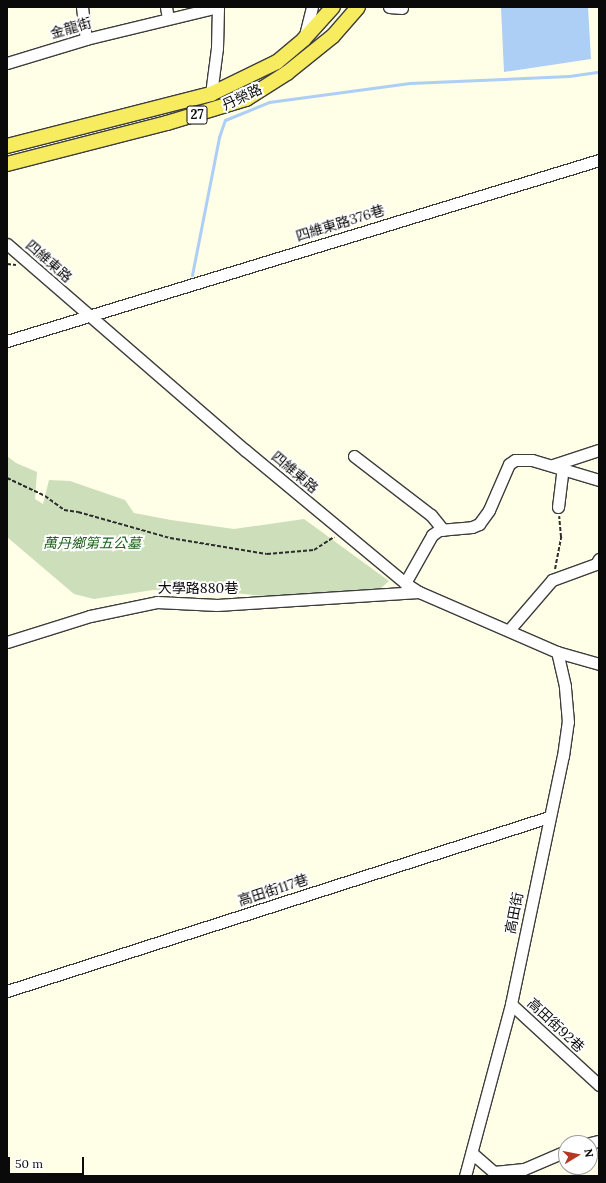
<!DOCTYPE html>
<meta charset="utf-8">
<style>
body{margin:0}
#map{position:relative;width:606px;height:1183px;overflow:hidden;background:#fffee7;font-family:Lora,"Noto Sans TC",serif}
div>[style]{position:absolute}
.cemetery>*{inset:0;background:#cddebb}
.water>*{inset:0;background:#adcef5}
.stream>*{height:3px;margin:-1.5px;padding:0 1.5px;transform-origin:1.5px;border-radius:1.5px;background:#adcef5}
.path>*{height:2px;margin-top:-1px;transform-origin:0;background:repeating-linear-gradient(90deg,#2c2c2c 0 4px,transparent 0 6px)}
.roads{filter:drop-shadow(1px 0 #3d3d3d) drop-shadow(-1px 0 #3d3d3d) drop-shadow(0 1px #3d3d3d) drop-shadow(0 -1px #3d3d3d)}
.minor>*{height:11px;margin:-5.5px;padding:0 5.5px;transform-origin:5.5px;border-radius:5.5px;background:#fff}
.major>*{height:14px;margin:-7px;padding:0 7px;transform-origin:7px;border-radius:7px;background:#f7ec5f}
span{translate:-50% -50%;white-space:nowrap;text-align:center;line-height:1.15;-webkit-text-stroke:4px #fff;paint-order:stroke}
.shield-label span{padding:1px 3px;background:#fff;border:1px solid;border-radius:3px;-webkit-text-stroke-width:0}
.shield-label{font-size:13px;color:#0a0a0a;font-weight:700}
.street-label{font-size:14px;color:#0a0a0a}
.park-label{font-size:14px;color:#1f5f1c;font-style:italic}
.frame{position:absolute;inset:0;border:8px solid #0a0a0a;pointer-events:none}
.north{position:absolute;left:558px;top:1135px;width:40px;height:40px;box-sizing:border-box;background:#fff;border:1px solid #9d9d9d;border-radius:50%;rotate:80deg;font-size:11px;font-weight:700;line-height:16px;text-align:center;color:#0a0a0a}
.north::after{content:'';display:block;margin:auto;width:14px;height:18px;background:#b73725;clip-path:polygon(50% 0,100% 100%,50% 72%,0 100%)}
.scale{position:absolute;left:8px;top:1157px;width:76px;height:18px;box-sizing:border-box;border:2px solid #0a0a0a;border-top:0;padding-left:5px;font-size:12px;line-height:14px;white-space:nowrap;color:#0a0a0a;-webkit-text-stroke:3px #fff;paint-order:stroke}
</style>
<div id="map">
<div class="cemetery">
<div style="clip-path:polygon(7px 456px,16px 463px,37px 472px,35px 499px,43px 504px,49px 480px,70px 481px,125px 500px,134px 513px,171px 520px,234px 529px,304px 519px,389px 581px,380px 589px,280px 598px,217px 591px,153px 590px,94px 599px,74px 594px,7px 537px)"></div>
</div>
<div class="water">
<div style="clip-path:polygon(501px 7px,588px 7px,591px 59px,504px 72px)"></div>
</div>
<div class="stream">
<div style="left:192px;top:275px;width:141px;rotate:-78.9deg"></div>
<div style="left:219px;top:137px;width:18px;rotate:-71deg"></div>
<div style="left:225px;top:120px;width:48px;rotate:-22.2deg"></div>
<div style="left:269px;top:102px;width:142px;rotate:-7.7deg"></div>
<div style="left:410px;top:83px;width:159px;rotate:-2.5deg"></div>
<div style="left:569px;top:76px;width:30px;rotate:-8deg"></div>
</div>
<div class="path">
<div style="left:7px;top:264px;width:9px;rotate:6deg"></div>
<div style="left:7px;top:478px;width:42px;rotate:25.3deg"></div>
<div style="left:45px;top:496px;width:24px;rotate:36deg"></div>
<div style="left:64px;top:510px;width:14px;rotate:8deg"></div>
<div style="left:78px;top:512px;width:96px;rotate:15.8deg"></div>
<div style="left:170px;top:538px;width:98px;rotate:9.4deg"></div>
<div style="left:267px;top:554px;width:47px;rotate:-4.9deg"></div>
<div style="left:314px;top:550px;width:24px;rotate:-33deg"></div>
<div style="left:555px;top:569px;width:33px;rotate:-79deg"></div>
<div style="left:561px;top:537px;width:21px;rotate:-95deg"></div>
</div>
<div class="roads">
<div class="minor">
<div style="left:82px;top:7px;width:32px;rotate:83deg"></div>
<div style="left:166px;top:7px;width:11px;rotate:80deg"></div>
<div style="left:389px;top:7px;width:13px;rotate:4deg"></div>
<div style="left:304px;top:39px;width:33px;rotate:-76deg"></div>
<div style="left:7px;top:63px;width:83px;rotate:-16.9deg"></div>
<div style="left:86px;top:39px;width:136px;rotate:-13.6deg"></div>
<div style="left:211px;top:94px;width:46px;rotate:-82.6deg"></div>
<div style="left:217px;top:48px;width:41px;rotate:-88.6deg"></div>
<div style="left:7px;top:244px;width:315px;rotate:40.9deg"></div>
<div style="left:245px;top:450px;width:208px;rotate:39.7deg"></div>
<div style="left:405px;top:583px;width:17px;rotate:33deg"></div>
<div style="left:419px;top:592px;width:150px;rotate:23.5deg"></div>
<div style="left:557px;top:652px;width:44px;rotate:15.9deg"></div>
<div style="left:7px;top:341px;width:619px;rotate:-17deg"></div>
<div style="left:354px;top:456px;width:97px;rotate:37.5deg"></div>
<div style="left:431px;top:515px;width:19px;rotate:51deg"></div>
<div style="left:553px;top:465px;width:48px;rotate:-18.1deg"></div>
<div style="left:558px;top:507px;width:38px;rotate:-83deg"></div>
<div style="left:405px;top:583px;width:55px;rotate:-60.6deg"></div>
<div style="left:432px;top:535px;width:9px;rotate:-36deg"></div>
<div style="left:439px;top:530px;width:33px;rotate:-5deg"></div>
<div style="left:472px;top:527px;width:8px;rotate:-23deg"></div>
<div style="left:479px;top:524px;width:17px;rotate:-54deg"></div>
<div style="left:489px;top:510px;width:50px;rotate:-66.5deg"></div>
<div style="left:509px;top:464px;width:7px;rotate:-34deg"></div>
<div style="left:515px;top:460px;width:17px"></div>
<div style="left:532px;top:460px;width:70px;rotate:16.6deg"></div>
<div style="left:509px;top:630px;width:66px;rotate:-49.3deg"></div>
<div style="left:552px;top:580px;width:47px;rotate:-20deg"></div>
<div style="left:596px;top:564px;width:6px;rotate:-59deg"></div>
<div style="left:7px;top:642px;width:87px;rotate:-17.4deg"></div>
<div style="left:90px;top:616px;width:68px;rotate:-11.8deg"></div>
<div style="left:157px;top:602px;width:60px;rotate:2.9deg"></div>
<div style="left:217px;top:605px;width:202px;rotate:-3.7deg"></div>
<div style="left:7px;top:991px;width:569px;rotate:-17.8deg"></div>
<div style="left:511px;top:1004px;width:120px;rotate:42.6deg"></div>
<div style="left:590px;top:1143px;width:9px;rotate:-13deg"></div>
<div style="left:473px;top:1154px;width:28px;rotate:41deg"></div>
<div style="left:494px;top:1172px;width:30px;rotate:-6deg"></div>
<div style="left:524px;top:1169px;width:46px;rotate:-23.2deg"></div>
<div style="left:465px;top:1176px;width:178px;rotate:-75deg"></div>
<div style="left:511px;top:1004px;width:253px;rotate:-78.2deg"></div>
<div style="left:563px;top:756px;width:34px;rotate:-82deg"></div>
<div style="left:568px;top:722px;width:36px;rotate:-95deg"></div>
<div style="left:565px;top:686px;width:35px;rotate:-103deg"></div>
</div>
<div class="major">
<div style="left:7px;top:146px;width:211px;rotate:-14.3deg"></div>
<div style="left:211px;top:94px;width:73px;rotate:-25.9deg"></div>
<div style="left:277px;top:62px;width:35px;rotate:-40deg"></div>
<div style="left:304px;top:39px;width:43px;rotate:-47.8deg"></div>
<div style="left:7px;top:164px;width:165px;rotate:-14.4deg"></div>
<div style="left:167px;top:123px;width:83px;rotate:-16.9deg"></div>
<div style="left:246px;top:99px;width:49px;rotate:-32.4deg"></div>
<div style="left:287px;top:73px;width:59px;rotate:-38.8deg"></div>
<div style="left:333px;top:36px;width:38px;rotate:-49deg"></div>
</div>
</div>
<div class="shield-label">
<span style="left:197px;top:115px">27</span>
</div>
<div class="street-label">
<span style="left:71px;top:28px;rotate:-16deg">金龍街</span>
<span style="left:242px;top:97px;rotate:-25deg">丹榮路</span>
<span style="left:340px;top:223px;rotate:-17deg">四維東路376巷</span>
<span style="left:49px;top:261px;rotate:41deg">四維東路</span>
<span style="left:295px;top:472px;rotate:40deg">四維東路</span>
<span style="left:198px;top:588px">大學路880巷</span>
<span style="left:273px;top:890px;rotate:-18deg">高田街117巷</span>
<span style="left:514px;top:913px;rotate:-79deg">高田街</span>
<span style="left:556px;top:1025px;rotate:43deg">高田街92巷</span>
</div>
<div class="park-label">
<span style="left:92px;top:543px">萬丹鄉第五公墓</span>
</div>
<div class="frame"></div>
<div class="north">N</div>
<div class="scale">50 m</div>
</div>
